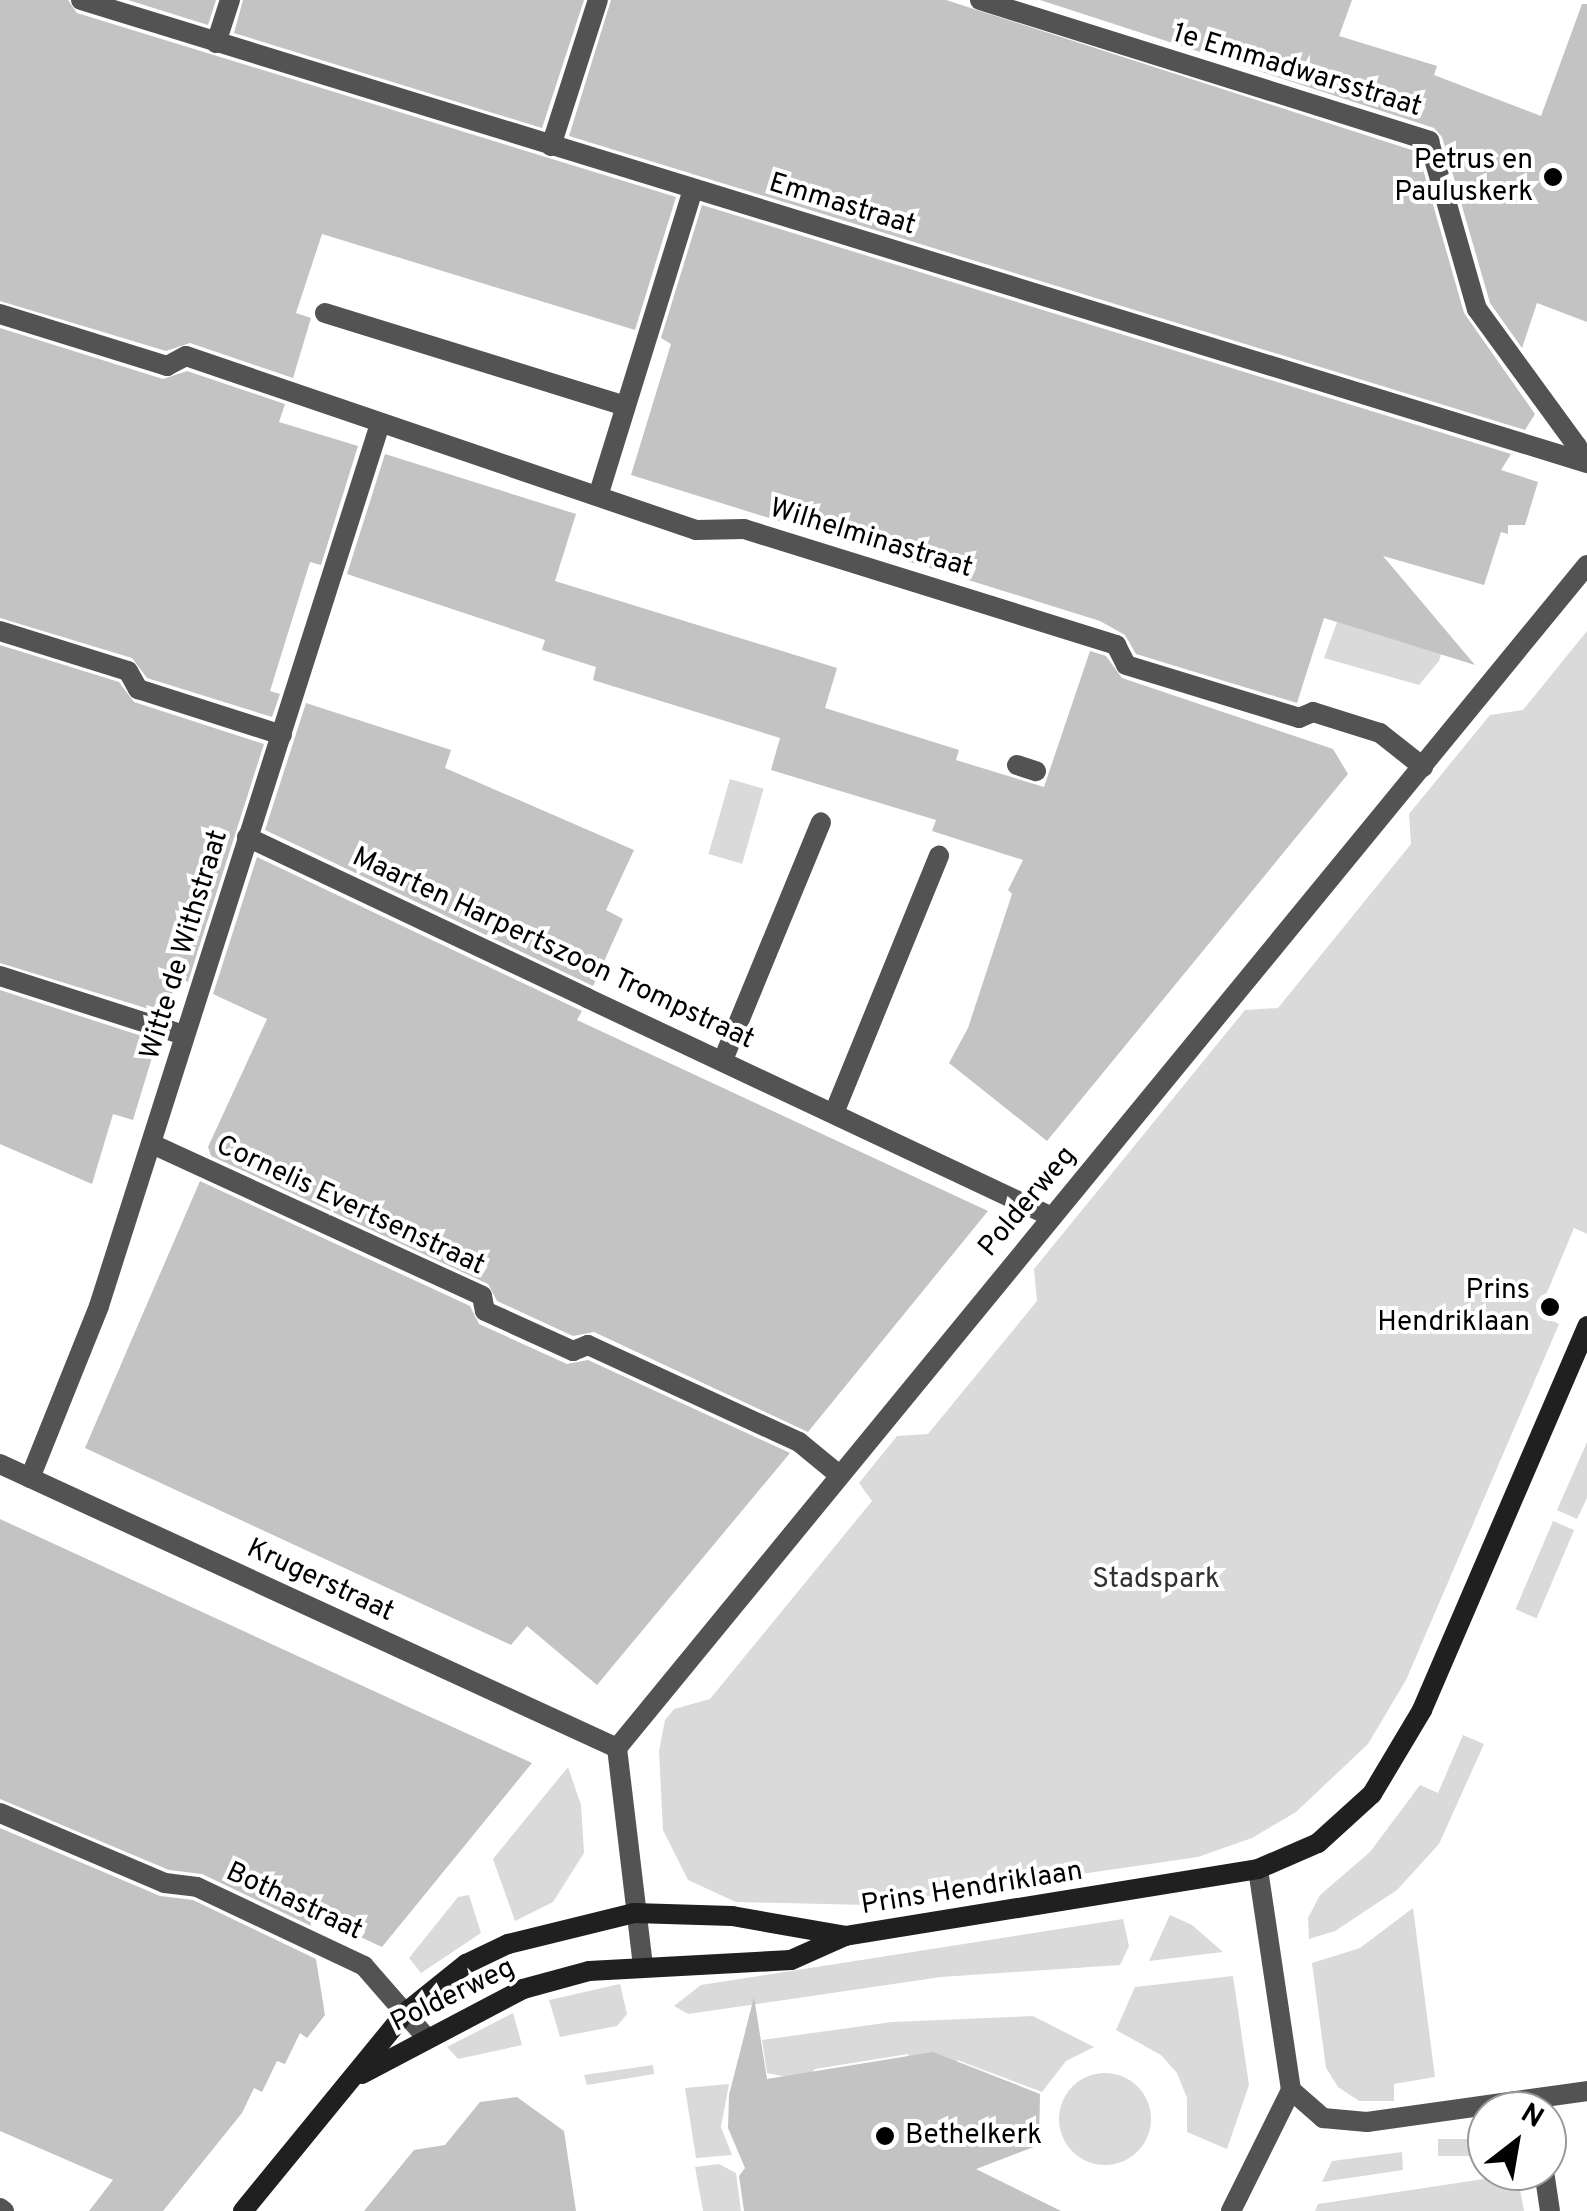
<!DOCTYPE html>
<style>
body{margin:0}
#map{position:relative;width:1587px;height:2211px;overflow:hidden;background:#fff;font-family:Overpass,sans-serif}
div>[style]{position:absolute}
.green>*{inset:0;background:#dadada;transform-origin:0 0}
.round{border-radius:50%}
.building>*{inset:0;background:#c3c3c3}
.service>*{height:20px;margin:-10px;padding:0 10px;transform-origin:10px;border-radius:10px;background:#535353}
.pedestrian>*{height:20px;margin:-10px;padding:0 10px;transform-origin:10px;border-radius:10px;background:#535353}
.minor>*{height:20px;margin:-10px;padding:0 10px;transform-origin:10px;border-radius:10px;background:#535353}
.secondary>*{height:20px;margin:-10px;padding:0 10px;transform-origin:10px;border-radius:10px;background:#202020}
.dots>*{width:28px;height:28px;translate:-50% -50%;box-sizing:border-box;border:5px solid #fff;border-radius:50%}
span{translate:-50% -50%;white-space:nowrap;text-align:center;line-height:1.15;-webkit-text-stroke:8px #fff;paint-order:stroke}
.street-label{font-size:28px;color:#000}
.poi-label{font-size:28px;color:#000}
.right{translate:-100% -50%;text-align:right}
.left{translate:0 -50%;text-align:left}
.park-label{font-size:28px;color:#313131}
.north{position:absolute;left:1467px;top:2091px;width:100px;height:100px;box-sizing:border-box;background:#fff;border:2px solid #999;border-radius:50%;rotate:31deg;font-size:28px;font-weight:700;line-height:40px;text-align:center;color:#000}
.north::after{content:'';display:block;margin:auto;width:35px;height:45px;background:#000;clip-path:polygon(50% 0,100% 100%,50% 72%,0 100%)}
</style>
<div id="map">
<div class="green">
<div style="clip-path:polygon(1337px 622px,1441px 654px,1439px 661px,1419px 685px,1324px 658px)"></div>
<div style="clip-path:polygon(1587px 631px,1587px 1234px,1574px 1228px,1538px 1314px,1559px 1324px,1406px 1680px,1368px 1744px,1296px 1812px,1252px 1838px,1198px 1857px,867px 1905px,736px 1902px,688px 1880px,663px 1830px,659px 1751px,665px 1720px,674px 1709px,710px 1699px,872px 1501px,859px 1483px,897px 1436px,928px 1434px,1037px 1301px,1034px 1269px,1245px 1010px,1278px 1008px,1411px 844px,1409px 814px,1490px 715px,1523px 710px)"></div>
<div style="left:730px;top:779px;width:35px;height:78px;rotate:16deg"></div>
<div style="clip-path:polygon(1587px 1442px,1587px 1498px,1577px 1519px,1557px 1510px)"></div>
<div style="left:1553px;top:1521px;width:23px;height:96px;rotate:23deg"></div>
<div style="clip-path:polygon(1463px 1735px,1484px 1744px,1439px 1844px,1397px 1890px,1335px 1931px,1309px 1939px,1308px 1918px,1320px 1895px,1370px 1852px,1420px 1785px,1438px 1793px)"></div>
<div style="clip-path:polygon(568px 1767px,581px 1805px,584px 1853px,553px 1902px,515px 1921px,493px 1859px)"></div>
<div style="clip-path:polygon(469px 1895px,481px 1933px,421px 1973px,409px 1958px,458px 1897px)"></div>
<div style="clip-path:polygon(1413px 1908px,1435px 2077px,1394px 2084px,1394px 2101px,1359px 2101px,1338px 2087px,1326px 2068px,1312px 1963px,1360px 1948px)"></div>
<div style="clip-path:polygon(1170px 1915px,1192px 1925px,1223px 1952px,1149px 1961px)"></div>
<div style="clip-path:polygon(1123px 1919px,1129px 1946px,1120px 1965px,941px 1977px,688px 2014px,674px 2006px,701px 1985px)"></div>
<div style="clip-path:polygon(1233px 1976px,1249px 2085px,1227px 2149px,1187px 2132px,1187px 2098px,1177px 2073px,1161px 2055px,1116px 2030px,1135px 1987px)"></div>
<div style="clip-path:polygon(620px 1984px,627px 2014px,617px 2026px,560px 2037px,549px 2000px)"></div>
<div style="clip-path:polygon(513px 2013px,522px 2045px,458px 2059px,447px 2047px)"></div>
<div style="clip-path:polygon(1033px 2016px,1094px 2047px,1066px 2061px,1042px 2092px,957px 2060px,950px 2076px,910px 2065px,908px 2054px,815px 2069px,806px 2081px,767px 2073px,762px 2040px,892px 2022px)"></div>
<div style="clip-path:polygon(653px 2065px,654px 2074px,587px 2085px,584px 2075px)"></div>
<div class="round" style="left:1059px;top:2073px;width:92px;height:92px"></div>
<div style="clip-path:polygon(729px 2084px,721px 2127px,732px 2155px,696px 2158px,685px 2088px)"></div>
<div style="left:1487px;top:2139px;width:17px;height:49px;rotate:90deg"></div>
<div style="clip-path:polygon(1402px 2152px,1403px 2170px,1322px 2182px,1332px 2161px)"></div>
<div style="clip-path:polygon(719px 2164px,736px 2173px,741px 2211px,703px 2211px,695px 2167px)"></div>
<div style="clip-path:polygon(1517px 2174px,1524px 2211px,1315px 2211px,1318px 2204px)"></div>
</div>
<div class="building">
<div style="clip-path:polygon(0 0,68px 0,77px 13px,676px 197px,635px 330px,322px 234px,296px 313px,311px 318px,293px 378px,190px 343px,166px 351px,0 301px)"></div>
<div style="clip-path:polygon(128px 0,216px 0,208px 25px)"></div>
<div style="clip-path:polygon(243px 0,584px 0,542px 128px,234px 33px)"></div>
<div style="clip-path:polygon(611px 0,946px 0,1418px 152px,1464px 313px,1535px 414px,1525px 430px,569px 136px)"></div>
<div style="clip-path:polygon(1040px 0,1352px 0,1339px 36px,1437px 66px,1434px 75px,1541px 116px,1582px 4px,1587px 4px,1587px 322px,1537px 303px,1522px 348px,1490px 303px,1442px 137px,1434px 128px)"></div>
<div style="clip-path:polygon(702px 205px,1511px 454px,1501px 470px,1538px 482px,1525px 525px,1508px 525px,1508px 534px,1501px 532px,1484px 585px,1383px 556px,1475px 665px,1324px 618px,1297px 703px,1136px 654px,1125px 635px,1100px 621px,631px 475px,671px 344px,661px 338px)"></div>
<div style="clip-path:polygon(0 328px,163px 379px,187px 371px,285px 404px,279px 422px,358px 446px,321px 565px,310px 562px,270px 691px,280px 694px,272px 717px,147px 678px,132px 658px,0 618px)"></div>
<div style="clip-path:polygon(385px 454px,576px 514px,555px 581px,837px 668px,825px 708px,959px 750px,956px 760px,1044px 787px,1090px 651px,1106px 656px,1122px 678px,1333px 749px,1348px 774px,1047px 1141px,949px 1063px,968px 1028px,1012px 894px,1008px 890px,1023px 860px,932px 831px,936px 820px,771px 770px,780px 738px,593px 680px,596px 667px,542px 650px,545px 640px,347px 574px)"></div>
<div style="clip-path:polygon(0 645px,119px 682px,134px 702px,264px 744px,188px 982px,178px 977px,165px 1014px,0 963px)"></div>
<div style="clip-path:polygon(306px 703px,451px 750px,445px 768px,634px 850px,606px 910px,623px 919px,593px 986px,265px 830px)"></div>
<div style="clip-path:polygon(257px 857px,582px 1011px,577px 1020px,988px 1211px,808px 1432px,594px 1332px,573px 1336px,497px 1301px,488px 1284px,211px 1156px,208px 1147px,267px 1019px,213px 994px)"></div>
<div style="clip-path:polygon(0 990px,157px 1041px,133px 1120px,113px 1114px,92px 1184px,0 1144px)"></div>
<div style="clip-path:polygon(200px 1181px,470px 1306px,479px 1324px,567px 1364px,588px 1360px,790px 1453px,597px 1685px,527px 1626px,511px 1645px,85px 1448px)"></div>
<div style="clip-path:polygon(0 1519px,402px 1704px,532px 1763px,382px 1947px,309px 1913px,311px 1926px,202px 1874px,169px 1870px,0 1799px)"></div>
<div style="clip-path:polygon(0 1828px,160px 1896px,193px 1900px,316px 1959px,325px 2015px,307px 2038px,300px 2033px,285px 2064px,277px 2061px,262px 2092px,254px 2088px,242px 2113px,163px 2211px,89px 2211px,113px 2180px,0 2131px)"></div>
<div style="clip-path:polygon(754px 1997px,767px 2079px,933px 2052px,1040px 2094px,1039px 2145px,976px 2169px,1061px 2211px,744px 2211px,739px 2176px,745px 2168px,728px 2128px,729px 2095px)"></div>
<div style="clip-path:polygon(517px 2097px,564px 2131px,576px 2211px,364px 2211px,414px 2150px,445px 2145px,480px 2102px)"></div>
</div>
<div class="service">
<div style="left:325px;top:313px;width:314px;rotate:17.2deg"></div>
<div style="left:723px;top:1060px;width:257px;rotate:-67.6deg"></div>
<div style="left:834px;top:1113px;width:278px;rotate:-67.8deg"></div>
</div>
<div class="pedestrian">
<div style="left:1017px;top:765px;width:20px;rotate:18deg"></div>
<div style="left:247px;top:837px;width:376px;rotate:25.3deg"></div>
</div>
<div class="minor">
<div style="left:81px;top:0;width:1576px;rotate:17.09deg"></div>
<div style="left:980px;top:0;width:471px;rotate:17.4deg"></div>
<div style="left:1429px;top:141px;width:175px;rotate:74.1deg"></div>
<div style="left:1477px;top:309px;width:170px;rotate:53.9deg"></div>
<div style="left:1577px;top:446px;width:12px;rotate:90deg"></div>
<div style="left:216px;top:43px;width:45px;rotate:-72deg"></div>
<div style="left:551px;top:146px;width:153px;rotate:-72.2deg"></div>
<div style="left:0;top:314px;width:175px;rotate:17.3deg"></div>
<div style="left:167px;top:366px;width:21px;rotate:-28deg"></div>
<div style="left:186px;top:356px;width:539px;rotate:18.84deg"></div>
<div style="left:696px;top:530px;width:48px;rotate:-1.2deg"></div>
<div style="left:744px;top:529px;width:390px;rotate:17.3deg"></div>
<div style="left:1116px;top:645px;width:22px;rotate:63deg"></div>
<div style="left:1126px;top:665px;width:181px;rotate:17deg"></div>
<div style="left:1299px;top:718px;width:15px;rotate:-23deg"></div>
<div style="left:1313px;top:712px;width:70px;rotate:17.4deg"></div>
<div style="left:1380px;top:733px;width:55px;rotate:38.3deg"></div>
<div style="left:599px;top:493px;width:318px;rotate:-72.8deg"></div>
<div style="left:0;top:631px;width:134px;rotate:17.4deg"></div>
<div style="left:128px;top:671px;width:21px;rotate:61deg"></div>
<div style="left:138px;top:689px;width:151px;rotate:17.7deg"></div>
<div style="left:0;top:976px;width:193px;rotate:17.8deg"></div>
<div style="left:587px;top:998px;width:514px;rotate:25.22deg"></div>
<div style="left:152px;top:1144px;width:363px;rotate:24.7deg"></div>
<div style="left:482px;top:1296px;width:15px;rotate:79deg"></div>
<div style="left:485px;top:1311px;width:97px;rotate:24.4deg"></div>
<div style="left:573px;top:1351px;width:16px;rotate:-22deg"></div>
<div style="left:588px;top:1345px;width:232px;rotate:24.7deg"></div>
<div style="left:799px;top:1442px;width:50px;rotate:39.4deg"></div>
<div style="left:0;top:1464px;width:679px;rotate:24.72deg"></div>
<div style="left:30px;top:1478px;width:185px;rotate:-68.1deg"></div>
<div style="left:99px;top:1306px;width:926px;rotate:-72.33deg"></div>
<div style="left:0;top:1813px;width:179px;rotate:23deg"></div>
<div style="left:165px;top:1883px;width:32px;rotate:7deg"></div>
<div style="left:197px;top:1887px;width:185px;rotate:25.3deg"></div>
<div style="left:364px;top:1966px;width:94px;rotate:48.9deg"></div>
<div style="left:643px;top:1966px;width:220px;rotate:-96.8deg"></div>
<div style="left:617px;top:1748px;width:1530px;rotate:-50.65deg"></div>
<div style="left:1291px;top:2090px;width:43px;rotate:41.2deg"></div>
<div style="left:1323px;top:2118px;width:44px;rotate:5.2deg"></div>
<div style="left:1367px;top:2122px;width:222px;rotate:-8deg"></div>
<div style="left:1544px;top:2171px;width:40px;rotate:81.5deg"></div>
<div style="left:0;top:2208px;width:5px;rotate:37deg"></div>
<div style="left:1231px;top:2211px;width:135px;rotate:-63.6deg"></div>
<div style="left:1291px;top:2090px;width:223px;rotate:-98.5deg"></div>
</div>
<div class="secondary">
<div style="left:362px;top:2074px;width:182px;rotate:-27.8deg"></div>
<div style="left:523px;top:1989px;width:68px;rotate:-15.3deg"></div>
<div style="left:589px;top:1971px;width:202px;rotate:-3.1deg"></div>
<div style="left:791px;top:1960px;width:59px;rotate:-24deg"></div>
<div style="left:243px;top:2211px;width:257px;rotate:-50.7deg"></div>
<div style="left:406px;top:2012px;width:77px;rotate:-38.7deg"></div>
<div style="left:466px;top:1964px;width:47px;rotate:-25.5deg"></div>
<div style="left:508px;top:1944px;width:130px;rotate:-13.8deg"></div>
<div style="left:634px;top:1913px;width:98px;rotate:1.8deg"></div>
<div style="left:732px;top:1916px;width:115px;rotate:10deg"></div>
<div style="left:845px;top:1936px;width:418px;rotate:-9.2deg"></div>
<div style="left:1258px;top:1869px;width:65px;rotate:-23.4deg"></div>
<div style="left:1318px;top:1843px;width:73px;rotate:-42.2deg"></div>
<div style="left:1372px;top:1794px;width:98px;rotate:-59.2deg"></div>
<div style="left:1422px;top:1710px;width:418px;rotate:-66.7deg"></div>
</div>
<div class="dots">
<div style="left:1553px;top:177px;background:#000"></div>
<div style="left:1550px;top:1307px;background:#000"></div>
<div style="left:885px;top:2136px;background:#000"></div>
</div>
<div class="street-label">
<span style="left:1297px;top:71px;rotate:17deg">1e Emmadwarsstraat</span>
<span style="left:842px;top:205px;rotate:17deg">Emmastraat</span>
<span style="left:871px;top:539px;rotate:17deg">Wilhelminastraat</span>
<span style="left:185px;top:945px;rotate:-73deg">Witte de Withstraat</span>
<span style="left:553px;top:949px;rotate:25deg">Maarten Harpertszoon Trompstraat</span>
<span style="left:1028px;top:1202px;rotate:-50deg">Polderweg</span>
<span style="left:350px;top:1206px;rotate:25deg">Cornelis Evertsenstraat</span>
<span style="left:320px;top:1581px;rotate:25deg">Krugerstraat</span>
<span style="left:972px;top:1889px;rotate:-9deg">Prins Hendriklaan</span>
<span style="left:294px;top:1902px;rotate:25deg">Bothastraat</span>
<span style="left:453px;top:1996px;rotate:-26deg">Polderweg</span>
</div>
<div class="poi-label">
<span class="right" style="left:1533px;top:177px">Petrus en<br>Pauluskerk</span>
<span class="right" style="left:1530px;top:1307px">Prins<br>Hendriklaan</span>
<span class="left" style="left:905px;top:2136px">Bethelkerk</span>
</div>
<div class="park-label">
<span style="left:1156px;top:1580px">Stadspark</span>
</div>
<div class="north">N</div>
</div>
